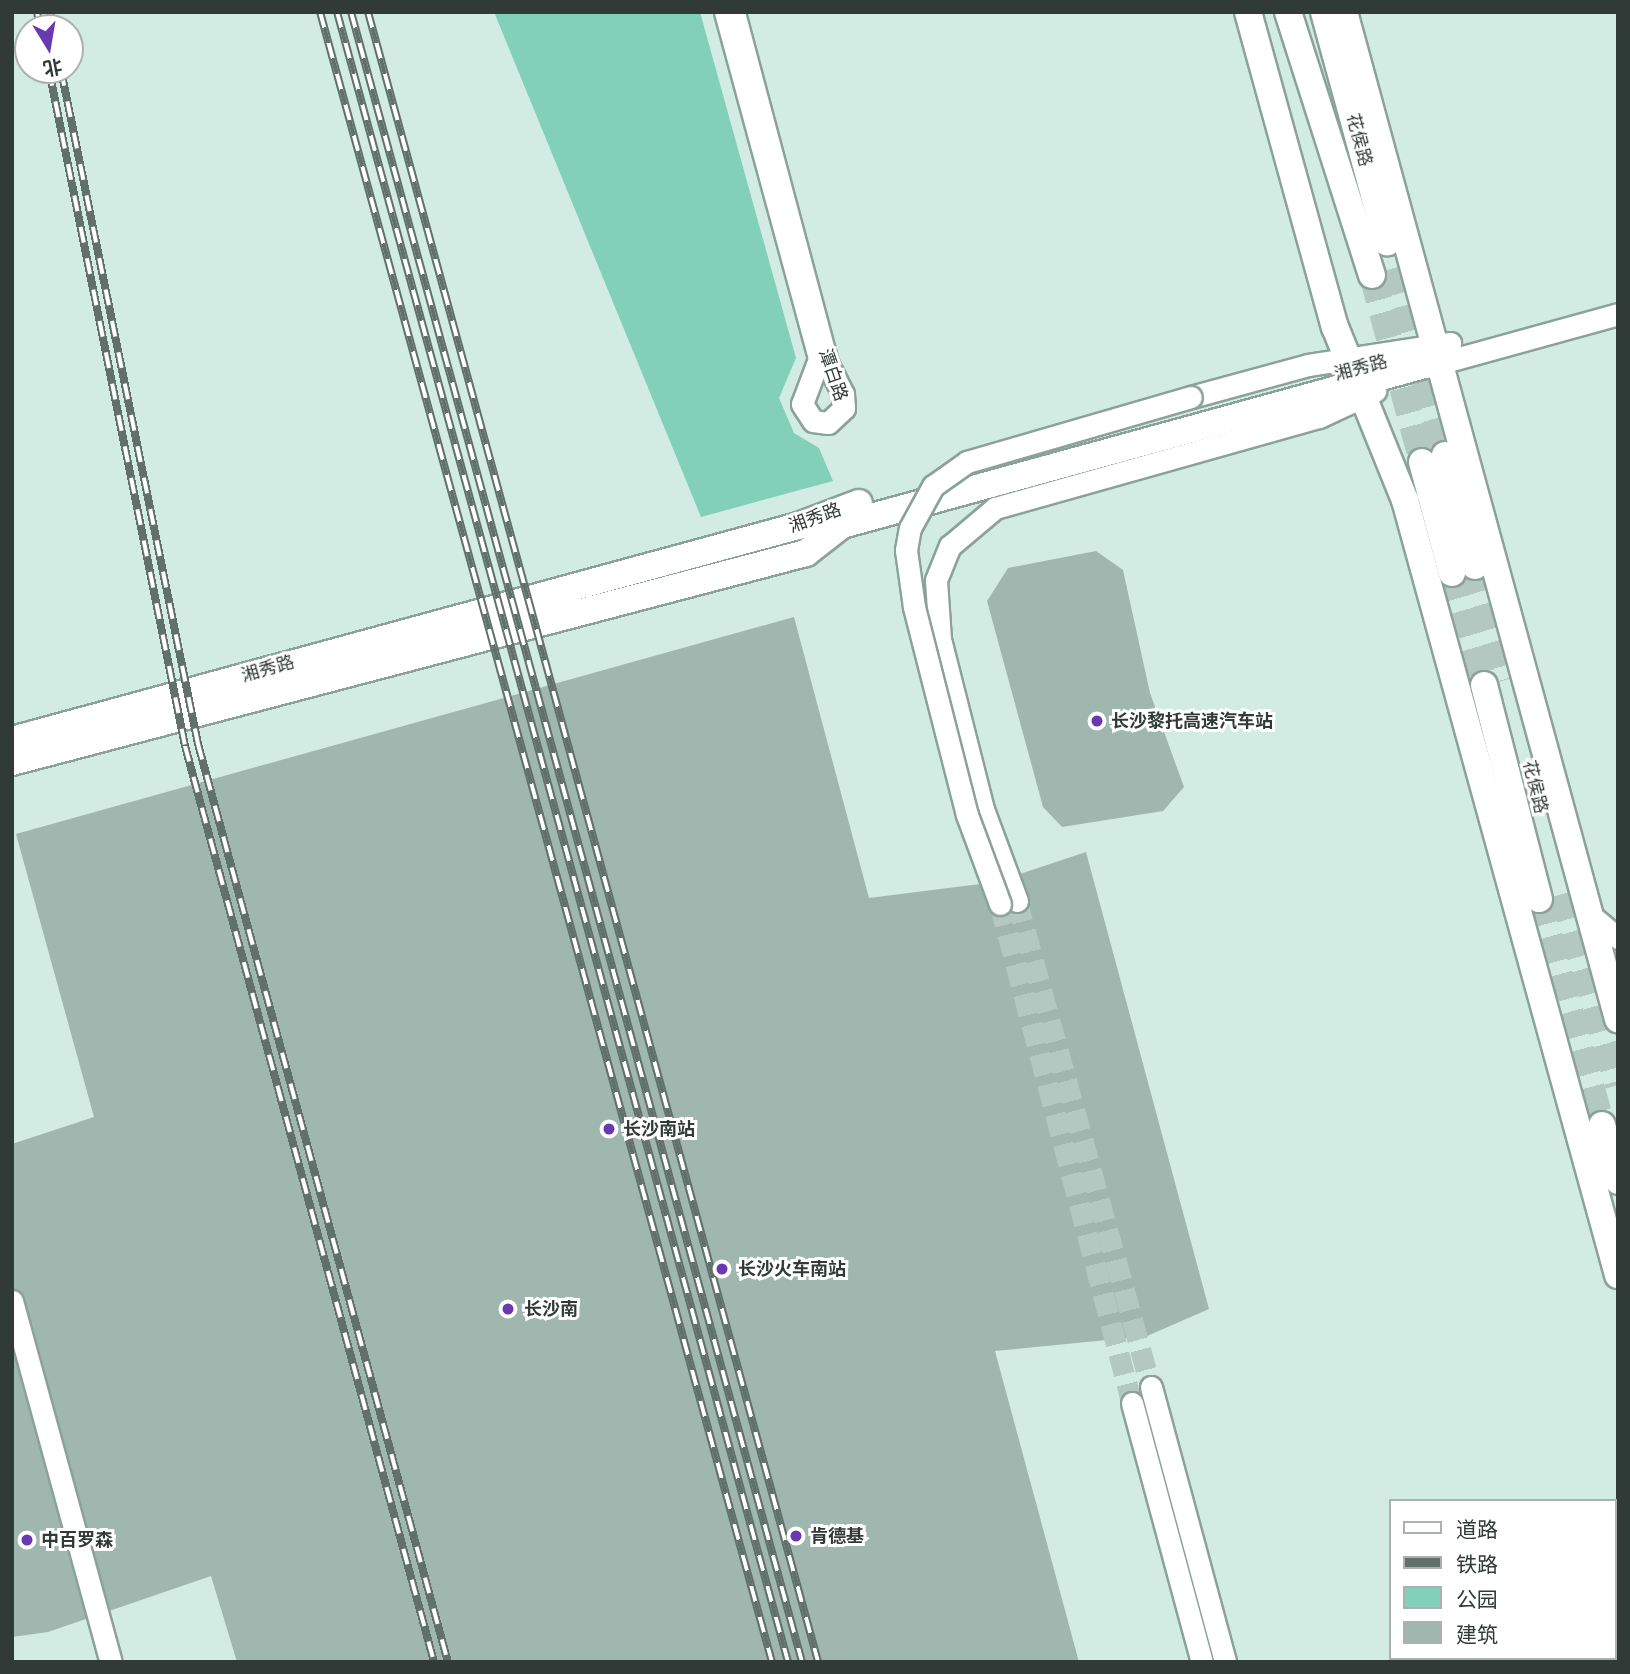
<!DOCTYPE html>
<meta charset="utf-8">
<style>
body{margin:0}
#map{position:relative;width:1630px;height:1674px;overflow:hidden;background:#d3ece3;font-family:"Asap Condensed","Noto Sans SC",sans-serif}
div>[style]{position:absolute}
.green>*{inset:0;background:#82d0b8}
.building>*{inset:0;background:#9fb7af}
.minor-tunnel>*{height:21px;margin-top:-10.5px;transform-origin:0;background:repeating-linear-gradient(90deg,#b2c8c1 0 21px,transparent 0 31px)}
.major-tunnel>*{height:26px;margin-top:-13px;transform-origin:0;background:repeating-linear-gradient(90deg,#b2c8c1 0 26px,transparent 0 39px)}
.roads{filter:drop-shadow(2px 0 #8ba29a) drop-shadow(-2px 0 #8ba29a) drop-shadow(0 2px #8ba29a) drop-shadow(0 -2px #8ba29a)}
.minor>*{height:21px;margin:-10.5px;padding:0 10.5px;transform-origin:10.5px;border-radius:10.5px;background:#fff}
.major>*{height:26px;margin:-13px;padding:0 13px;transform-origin:13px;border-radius:13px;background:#fff}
.rail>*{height:8px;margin-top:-4px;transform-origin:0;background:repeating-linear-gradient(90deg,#fff 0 16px,#61706b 0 32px);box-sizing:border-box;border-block:2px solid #61706b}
.bridges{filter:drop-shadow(2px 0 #8ba29a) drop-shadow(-2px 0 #8ba29a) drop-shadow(0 2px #8ba29a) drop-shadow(0 -2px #8ba29a)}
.minor-bridge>*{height:21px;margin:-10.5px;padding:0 10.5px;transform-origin:10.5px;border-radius:10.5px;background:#fff}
.dots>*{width:19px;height:19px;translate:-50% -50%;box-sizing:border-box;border:4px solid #fff;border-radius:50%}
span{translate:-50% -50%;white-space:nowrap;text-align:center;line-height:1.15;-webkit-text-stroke:6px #fff;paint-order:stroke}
.street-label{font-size:18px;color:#303a37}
.poi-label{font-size:18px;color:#303a37;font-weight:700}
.left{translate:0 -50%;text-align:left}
.frame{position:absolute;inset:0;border:14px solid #303a37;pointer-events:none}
.legend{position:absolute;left:1389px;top:1499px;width:228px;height:161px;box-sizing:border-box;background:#fff;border:2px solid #acb0af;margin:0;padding:9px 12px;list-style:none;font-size:21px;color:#303a37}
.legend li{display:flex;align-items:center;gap:14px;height:35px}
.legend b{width:35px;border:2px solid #acb0af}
.north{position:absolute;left:14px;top:14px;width:70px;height:70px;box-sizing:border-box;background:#fff;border:2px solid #acb0af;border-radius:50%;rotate:169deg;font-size:19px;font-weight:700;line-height:28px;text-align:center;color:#303a37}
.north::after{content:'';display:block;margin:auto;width:24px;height:32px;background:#6839b1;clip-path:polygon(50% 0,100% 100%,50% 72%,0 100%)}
</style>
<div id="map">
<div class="green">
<div style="clip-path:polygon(494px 12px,700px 12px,796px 358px,779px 398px,794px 433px,819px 448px,833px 481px,701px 517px)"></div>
</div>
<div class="building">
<div style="clip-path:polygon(1096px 551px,1123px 570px,1150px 693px,1184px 787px,1163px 811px,1062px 827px,1043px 807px,987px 601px,1008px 568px)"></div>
<div style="clip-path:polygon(794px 617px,869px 898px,996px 882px,1086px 852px,1209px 1309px,1147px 1336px,995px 1351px,1079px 1662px,237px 1662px,211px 1576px,48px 1632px,12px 1637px,12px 1144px,94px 1117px,16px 834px)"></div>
</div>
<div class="minor-tunnel">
<div style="left:1017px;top:901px;width:504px;rotate:74.59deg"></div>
<div style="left:1000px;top:904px;width:516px;rotate:75.18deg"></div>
</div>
<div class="major-tunnel">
<div style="left:1394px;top:268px;width:194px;rotate:74.7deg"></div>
<div style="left:1372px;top:275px;width:194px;rotate:75deg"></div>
<div style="left:1475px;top:566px;width:118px;rotate:73.7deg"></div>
<div style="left:1452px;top:573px;width:116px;rotate:74.1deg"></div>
<div style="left:1562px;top:894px;width:199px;rotate:73.7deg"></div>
<div style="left:1539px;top:899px;width:235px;rotate:74.4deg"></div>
</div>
<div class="roads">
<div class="minor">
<div style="left:725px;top:12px;width:360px;rotate:74.8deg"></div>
<div style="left:819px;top:359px;width:48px;rotate:110.7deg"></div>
<div style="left:802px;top:404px;width:20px;rotate:57deg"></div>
<div style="left:813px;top:421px;width:15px;rotate:8deg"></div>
<div style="left:828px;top:423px;width:22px;rotate:-43deg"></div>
<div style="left:844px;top:408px;width:14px;rotate:-94deg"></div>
<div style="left:843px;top:394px;width:36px;rotate:-117deg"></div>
<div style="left:827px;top:362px;width:362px;rotate:-104.9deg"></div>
<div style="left:1426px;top:367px;width:199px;rotate:-15.4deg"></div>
<div style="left:1191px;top:397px;width:121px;rotate:-15.3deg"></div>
<div style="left:1308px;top:365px;width:144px;rotate:-8.8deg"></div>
<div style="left:1017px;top:901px;width:98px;rotate:-110.3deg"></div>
<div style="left:983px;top:809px;width:175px;rotate:-104.2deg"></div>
<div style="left:940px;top:639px;width:59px;rotate:-93.9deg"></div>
<div style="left:936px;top:580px;width:37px;rotate:-68deg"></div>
<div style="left:950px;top:546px;width:59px;rotate:-40.2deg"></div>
<div style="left:995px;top:508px;width:337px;rotate:-15.7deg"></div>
<div style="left:1319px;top:417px;width:62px;rotate:-24.9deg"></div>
<div style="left:1588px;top:913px;width:39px;rotate:40deg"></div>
<div style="left:1151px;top:1387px;width:285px;rotate:74.9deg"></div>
<div style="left:1132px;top:1403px;width:268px;rotate:74.9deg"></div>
</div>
<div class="major">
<div style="left:1248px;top:12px;width:327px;rotate:74.6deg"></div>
<div style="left:1335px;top:327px;width:187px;rotate:68deg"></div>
<div style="left:1405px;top:500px;width:804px;rotate:74.63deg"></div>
<div style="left:1288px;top:12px;width:276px;rotate:72.3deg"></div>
<div style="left:1324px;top:12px;width:239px;rotate:74.7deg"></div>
<div style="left:1344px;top:12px;width:1044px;rotate:74.78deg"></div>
<div style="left:1445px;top:455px;width:115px;rotate:74.9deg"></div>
<div style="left:1422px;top:462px;width:115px;rotate:74.9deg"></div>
<div style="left:1484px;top:685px;width:221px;rotate:75.6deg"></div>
<div style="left:12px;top:740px;width:815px;rotate:-15.23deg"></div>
<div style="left:798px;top:526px;width:65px;rotate:-20.7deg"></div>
<div style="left:12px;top:762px;width:821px;rotate:-14.75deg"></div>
<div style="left:806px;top:553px;width:46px;rotate:-37.9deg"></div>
<div style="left:842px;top:525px;width:619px;rotate:-15.36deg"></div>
<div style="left:1602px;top:1125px;width:58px;rotate:74.1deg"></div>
</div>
</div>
<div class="rail">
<div style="left:37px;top:12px;width:16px;rotate:79deg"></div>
<div style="left:50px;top:12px;width:16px;rotate:79deg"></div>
<div style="left:320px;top:12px;width:1711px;rotate:74.68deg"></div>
<div style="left:337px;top:12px;width:1711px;rotate:74.71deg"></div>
<div style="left:351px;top:12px;width:1711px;rotate:74.71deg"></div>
<div style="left:368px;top:12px;width:1710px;rotate:74.74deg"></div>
<div style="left:49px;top:70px;width:690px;rotate:78.62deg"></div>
<div style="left:185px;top:746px;width:949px;rotate:74.79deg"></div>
<div style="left:61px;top:70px;width:688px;rotate:78.51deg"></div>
<div style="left:198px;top:744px;width:951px;rotate:74.77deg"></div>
</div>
<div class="bridges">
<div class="minor-bridge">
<div style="left:1000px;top:904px;width:95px;rotate:-110.3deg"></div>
<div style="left:967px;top:815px;width:215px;rotate:-104.3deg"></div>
<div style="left:914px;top:607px;width:58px;rotate:-98deg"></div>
<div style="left:906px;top:550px;width:22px;rotate:-80deg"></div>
<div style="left:910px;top:528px;width:48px;rotate:-61.3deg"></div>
<div style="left:933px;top:486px;width:42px;rotate:-35.2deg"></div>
<div style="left:967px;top:462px;width:233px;rotate:-16.2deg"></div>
<div style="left:12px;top:1301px;width:374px;rotate:74.7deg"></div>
</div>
</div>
<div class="dots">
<div style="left:1097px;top:721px;background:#6839b1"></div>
<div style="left:609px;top:1129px;background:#6839b1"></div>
<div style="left:722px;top:1269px;background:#6839b1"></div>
<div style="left:508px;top:1309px;background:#6839b1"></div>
<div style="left:796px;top:1536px;background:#6839b1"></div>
<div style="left:27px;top:1540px;background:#6839b1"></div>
</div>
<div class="street-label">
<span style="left:1359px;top:140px;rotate:75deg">花侯路</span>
<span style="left:1361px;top:368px;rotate:-15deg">湘秀路</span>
<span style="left:833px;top:375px;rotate:71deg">潭白路</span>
<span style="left:815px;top:518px;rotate:-20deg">湘秀路</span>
<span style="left:268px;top:669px;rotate:-16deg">湘秀路</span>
<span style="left:1535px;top:787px;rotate:76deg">花侯路</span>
</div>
<div class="poi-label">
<span class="left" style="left:1111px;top:721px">长沙黎托高速汽车站</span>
<span class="left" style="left:623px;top:1129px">长沙南站</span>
<span class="left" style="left:738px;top:1269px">长沙火车南站</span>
<span class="left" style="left:524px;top:1309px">长沙南</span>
<span class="left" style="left:810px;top:1536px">肯德基</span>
<span class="left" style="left:41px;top:1540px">中百罗森</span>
</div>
<div class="frame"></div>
<ul class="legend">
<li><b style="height:9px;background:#fff"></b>道路</li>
<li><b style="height:9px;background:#61706b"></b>铁路</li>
<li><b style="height:19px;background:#82d0b8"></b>公园</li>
<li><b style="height:19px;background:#9fb7af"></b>建筑</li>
</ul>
<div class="north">北</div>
</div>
